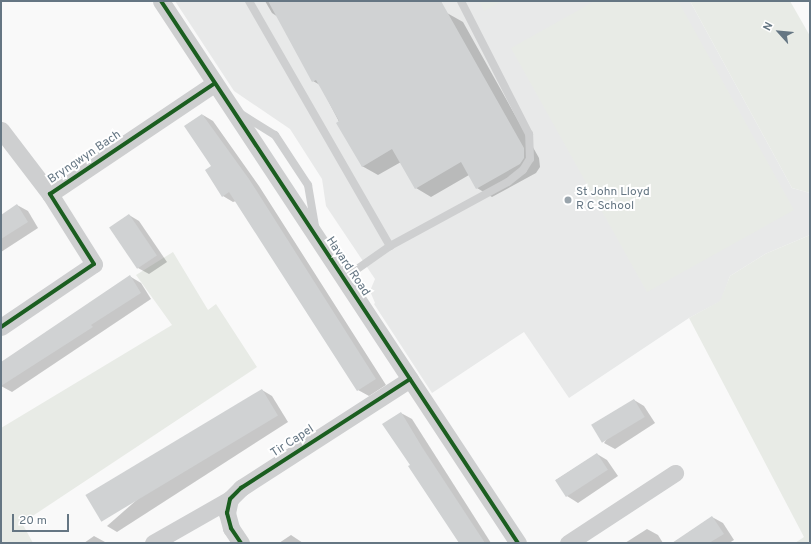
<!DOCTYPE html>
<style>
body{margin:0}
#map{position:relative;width:811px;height:544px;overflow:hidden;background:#f9f9f9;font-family:Overpass,sans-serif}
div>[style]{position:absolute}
.built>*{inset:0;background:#e8e9e9}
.green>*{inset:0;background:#e8ebe6}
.shadow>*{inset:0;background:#0003}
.building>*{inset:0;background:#d0d2d3;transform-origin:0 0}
.lane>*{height:8px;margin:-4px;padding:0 4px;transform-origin:4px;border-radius:4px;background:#cecfd0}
.street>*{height:17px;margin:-8.5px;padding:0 8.5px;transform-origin:8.5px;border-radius:8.5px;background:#cecfd0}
.cycleway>*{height:4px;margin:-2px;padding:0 2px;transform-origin:2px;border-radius:2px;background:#1b5e20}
.dots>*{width:11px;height:11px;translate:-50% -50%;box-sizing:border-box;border:2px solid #fff;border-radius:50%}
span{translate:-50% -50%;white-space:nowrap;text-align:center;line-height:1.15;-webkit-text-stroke:4px #fff;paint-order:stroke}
.street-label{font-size:12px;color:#657683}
.poi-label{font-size:12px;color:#657683}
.left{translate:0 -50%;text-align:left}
.frame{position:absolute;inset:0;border:2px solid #657683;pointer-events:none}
.north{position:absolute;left:759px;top:12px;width:40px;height:40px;-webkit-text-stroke:3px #fff;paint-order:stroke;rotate:297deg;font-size:11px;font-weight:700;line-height:16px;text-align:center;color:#657683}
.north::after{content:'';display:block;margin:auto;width:14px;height:18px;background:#657683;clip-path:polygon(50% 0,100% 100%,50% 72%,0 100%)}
.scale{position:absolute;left:12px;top:514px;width:57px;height:18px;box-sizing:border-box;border:2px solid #657683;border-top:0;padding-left:5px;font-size:12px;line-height:14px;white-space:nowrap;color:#657683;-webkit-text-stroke:3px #fff;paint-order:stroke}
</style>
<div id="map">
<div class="built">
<div style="clip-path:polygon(175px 1px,690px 1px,792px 188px,810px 193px,810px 235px,765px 254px,730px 276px,721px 301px,689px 318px,569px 398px,524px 332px,432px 393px,374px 304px,375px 303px,370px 291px,375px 279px,326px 206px,322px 179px,290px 129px,234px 91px)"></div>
</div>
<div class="green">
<div style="clip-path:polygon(479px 1px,502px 1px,484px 11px)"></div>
<div style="clip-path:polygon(595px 1px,678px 1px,794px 210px,647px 292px,511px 48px)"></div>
<div style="clip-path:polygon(690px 1px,790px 1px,810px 36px,810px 193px,792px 188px)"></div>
<div style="clip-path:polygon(810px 235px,810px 543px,795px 543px,804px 537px,689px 318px,720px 301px,730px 276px,765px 254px)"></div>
<div style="clip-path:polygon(173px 252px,208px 310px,216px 304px,257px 367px,22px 523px,33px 543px,1px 543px,1px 428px,172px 325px,136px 275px)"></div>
</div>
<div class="shadow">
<div style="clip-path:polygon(265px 1px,437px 1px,447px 13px,463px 22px,539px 158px,540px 167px,536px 173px,492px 197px,477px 188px,469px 175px,431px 197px,416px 188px,401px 162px,378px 175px,362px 166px,320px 85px,313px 81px,278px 17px,272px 13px)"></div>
<div style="clip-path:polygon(203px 115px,213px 121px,259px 186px,386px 385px,369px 396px,358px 390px,236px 201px,233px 202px,223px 196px,212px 166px)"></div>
<div style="clip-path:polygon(17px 205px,28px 211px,38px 228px,1px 252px,1px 216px)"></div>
<div style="clip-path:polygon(129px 215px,139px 221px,167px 262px,149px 274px,138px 268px)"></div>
<div style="clip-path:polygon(131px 277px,141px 283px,151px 299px,12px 392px,1px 386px,1px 363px)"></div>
<div style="clip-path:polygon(262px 390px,272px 396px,288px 422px,117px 532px,107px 526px)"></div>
<div style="clip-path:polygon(634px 400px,644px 406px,655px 423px,615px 449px,604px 443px)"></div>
<div style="clip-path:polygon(401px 413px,412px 419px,491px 543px,460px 543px)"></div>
<div style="clip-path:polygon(597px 454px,607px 460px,618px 476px,578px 503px,567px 496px,556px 480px)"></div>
<div style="clip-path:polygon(712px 517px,723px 523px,734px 540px,729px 543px,673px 543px)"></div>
<div style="clip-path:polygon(647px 529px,658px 535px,663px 543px,625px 543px)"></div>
<div style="clip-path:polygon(291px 535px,303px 543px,279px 543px)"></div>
<div style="clip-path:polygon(94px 536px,105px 542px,105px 543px,84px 543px)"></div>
</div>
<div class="building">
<div style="clip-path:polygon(268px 1px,441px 1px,524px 148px,524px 158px,520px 164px,476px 189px,461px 162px,415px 189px,392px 149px,362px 167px,336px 123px,339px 121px,316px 80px,312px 82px)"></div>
<div style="clip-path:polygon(202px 114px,249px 179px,376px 379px,357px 391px,229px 192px,222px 197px,205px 170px,211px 166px,184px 126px)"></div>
<div style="clip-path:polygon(17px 204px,28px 222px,1px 239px,1px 215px)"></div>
<div style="left:129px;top:214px;width:50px;height:24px;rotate:56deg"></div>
<div style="clip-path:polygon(130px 275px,141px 293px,91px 325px,93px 327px,1px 386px,1px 362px)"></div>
<div style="left:262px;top:389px;width:31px;height:206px;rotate:59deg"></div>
<div style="left:634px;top:399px;width:21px;height:50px;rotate:59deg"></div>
<div style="clip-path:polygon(401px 412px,422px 447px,485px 543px,459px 543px,408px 466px,410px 465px,382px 424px)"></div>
<div style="left:597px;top:453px;width:20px;height:50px;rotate:57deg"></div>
<div style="clip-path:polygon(712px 516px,724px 534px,709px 543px,672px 543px)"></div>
</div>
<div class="lane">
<div style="left:249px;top:1px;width:283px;rotate:60.1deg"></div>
<div style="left:241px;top:114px;width:40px;rotate:32deg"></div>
<div style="left:275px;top:135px;width:60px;rotate:56.6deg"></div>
<div style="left:308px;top:185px;width:42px;rotate:80.3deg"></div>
<div style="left:343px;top:279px;width:57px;rotate:-35.1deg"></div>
<div style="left:390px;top:246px;width:134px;rotate:-28.5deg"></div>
<div style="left:508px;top:182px;width:19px;rotate:-39deg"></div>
<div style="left:523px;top:170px;width:13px;rotate:-58deg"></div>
<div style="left:530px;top:159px;width:25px;rotate:-92deg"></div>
<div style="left:529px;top:134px;width:149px;rotate:-117.1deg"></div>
</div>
<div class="street">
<div style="left:161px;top:1px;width:649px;rotate:56.63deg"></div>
<div style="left:1px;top:130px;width:81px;rotate:52.6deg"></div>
<div style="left:1px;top:327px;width:112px;rotate:-34.1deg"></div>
<div style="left:94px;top:264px;width:83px;rotate:-122.2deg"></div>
<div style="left:50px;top:194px;width:197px;rotate:-33.9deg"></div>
<div style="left:153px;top:543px;width:89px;rotate:-29.7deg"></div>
<div style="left:241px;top:543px;width:18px;rotate:-124deg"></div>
<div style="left:231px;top:528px;width:16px;rotate:-105deg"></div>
<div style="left:227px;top:513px;width:14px;rotate:-78deg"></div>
<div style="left:230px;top:499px;width:16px;rotate:-45deg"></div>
<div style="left:241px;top:488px;width:201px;rotate:-32.8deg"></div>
<div style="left:568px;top:543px;width:128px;rotate:-33.2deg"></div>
</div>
<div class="cycleway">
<div style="left:161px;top:1px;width:649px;rotate:56.63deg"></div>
<div style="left:1px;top:327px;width:112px;rotate:-34.1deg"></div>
<div style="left:94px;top:264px;width:83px;rotate:-122.2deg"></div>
<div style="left:50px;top:194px;width:197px;rotate:-33.9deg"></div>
<div style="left:241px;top:543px;width:18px;rotate:-124deg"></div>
<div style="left:231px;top:528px;width:16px;rotate:-105deg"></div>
<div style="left:227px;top:513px;width:14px;rotate:-78deg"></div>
<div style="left:230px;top:499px;width:16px;rotate:-45deg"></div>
<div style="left:241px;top:488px;width:201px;rotate:-32.8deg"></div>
</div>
<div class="dots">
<div style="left:568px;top:200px;background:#99a4ac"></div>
</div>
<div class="street-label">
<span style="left:85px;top:158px;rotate:-34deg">Bryngwyn Bach</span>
<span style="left:347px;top:267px;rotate:56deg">Havard Road</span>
<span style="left:293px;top:442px;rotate:-33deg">Tir Capel</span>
</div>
<div class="poi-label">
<span class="left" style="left:576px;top:200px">St John Lloyd<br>R C School</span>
</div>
<div class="frame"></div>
<div class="north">N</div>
<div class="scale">20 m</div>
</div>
